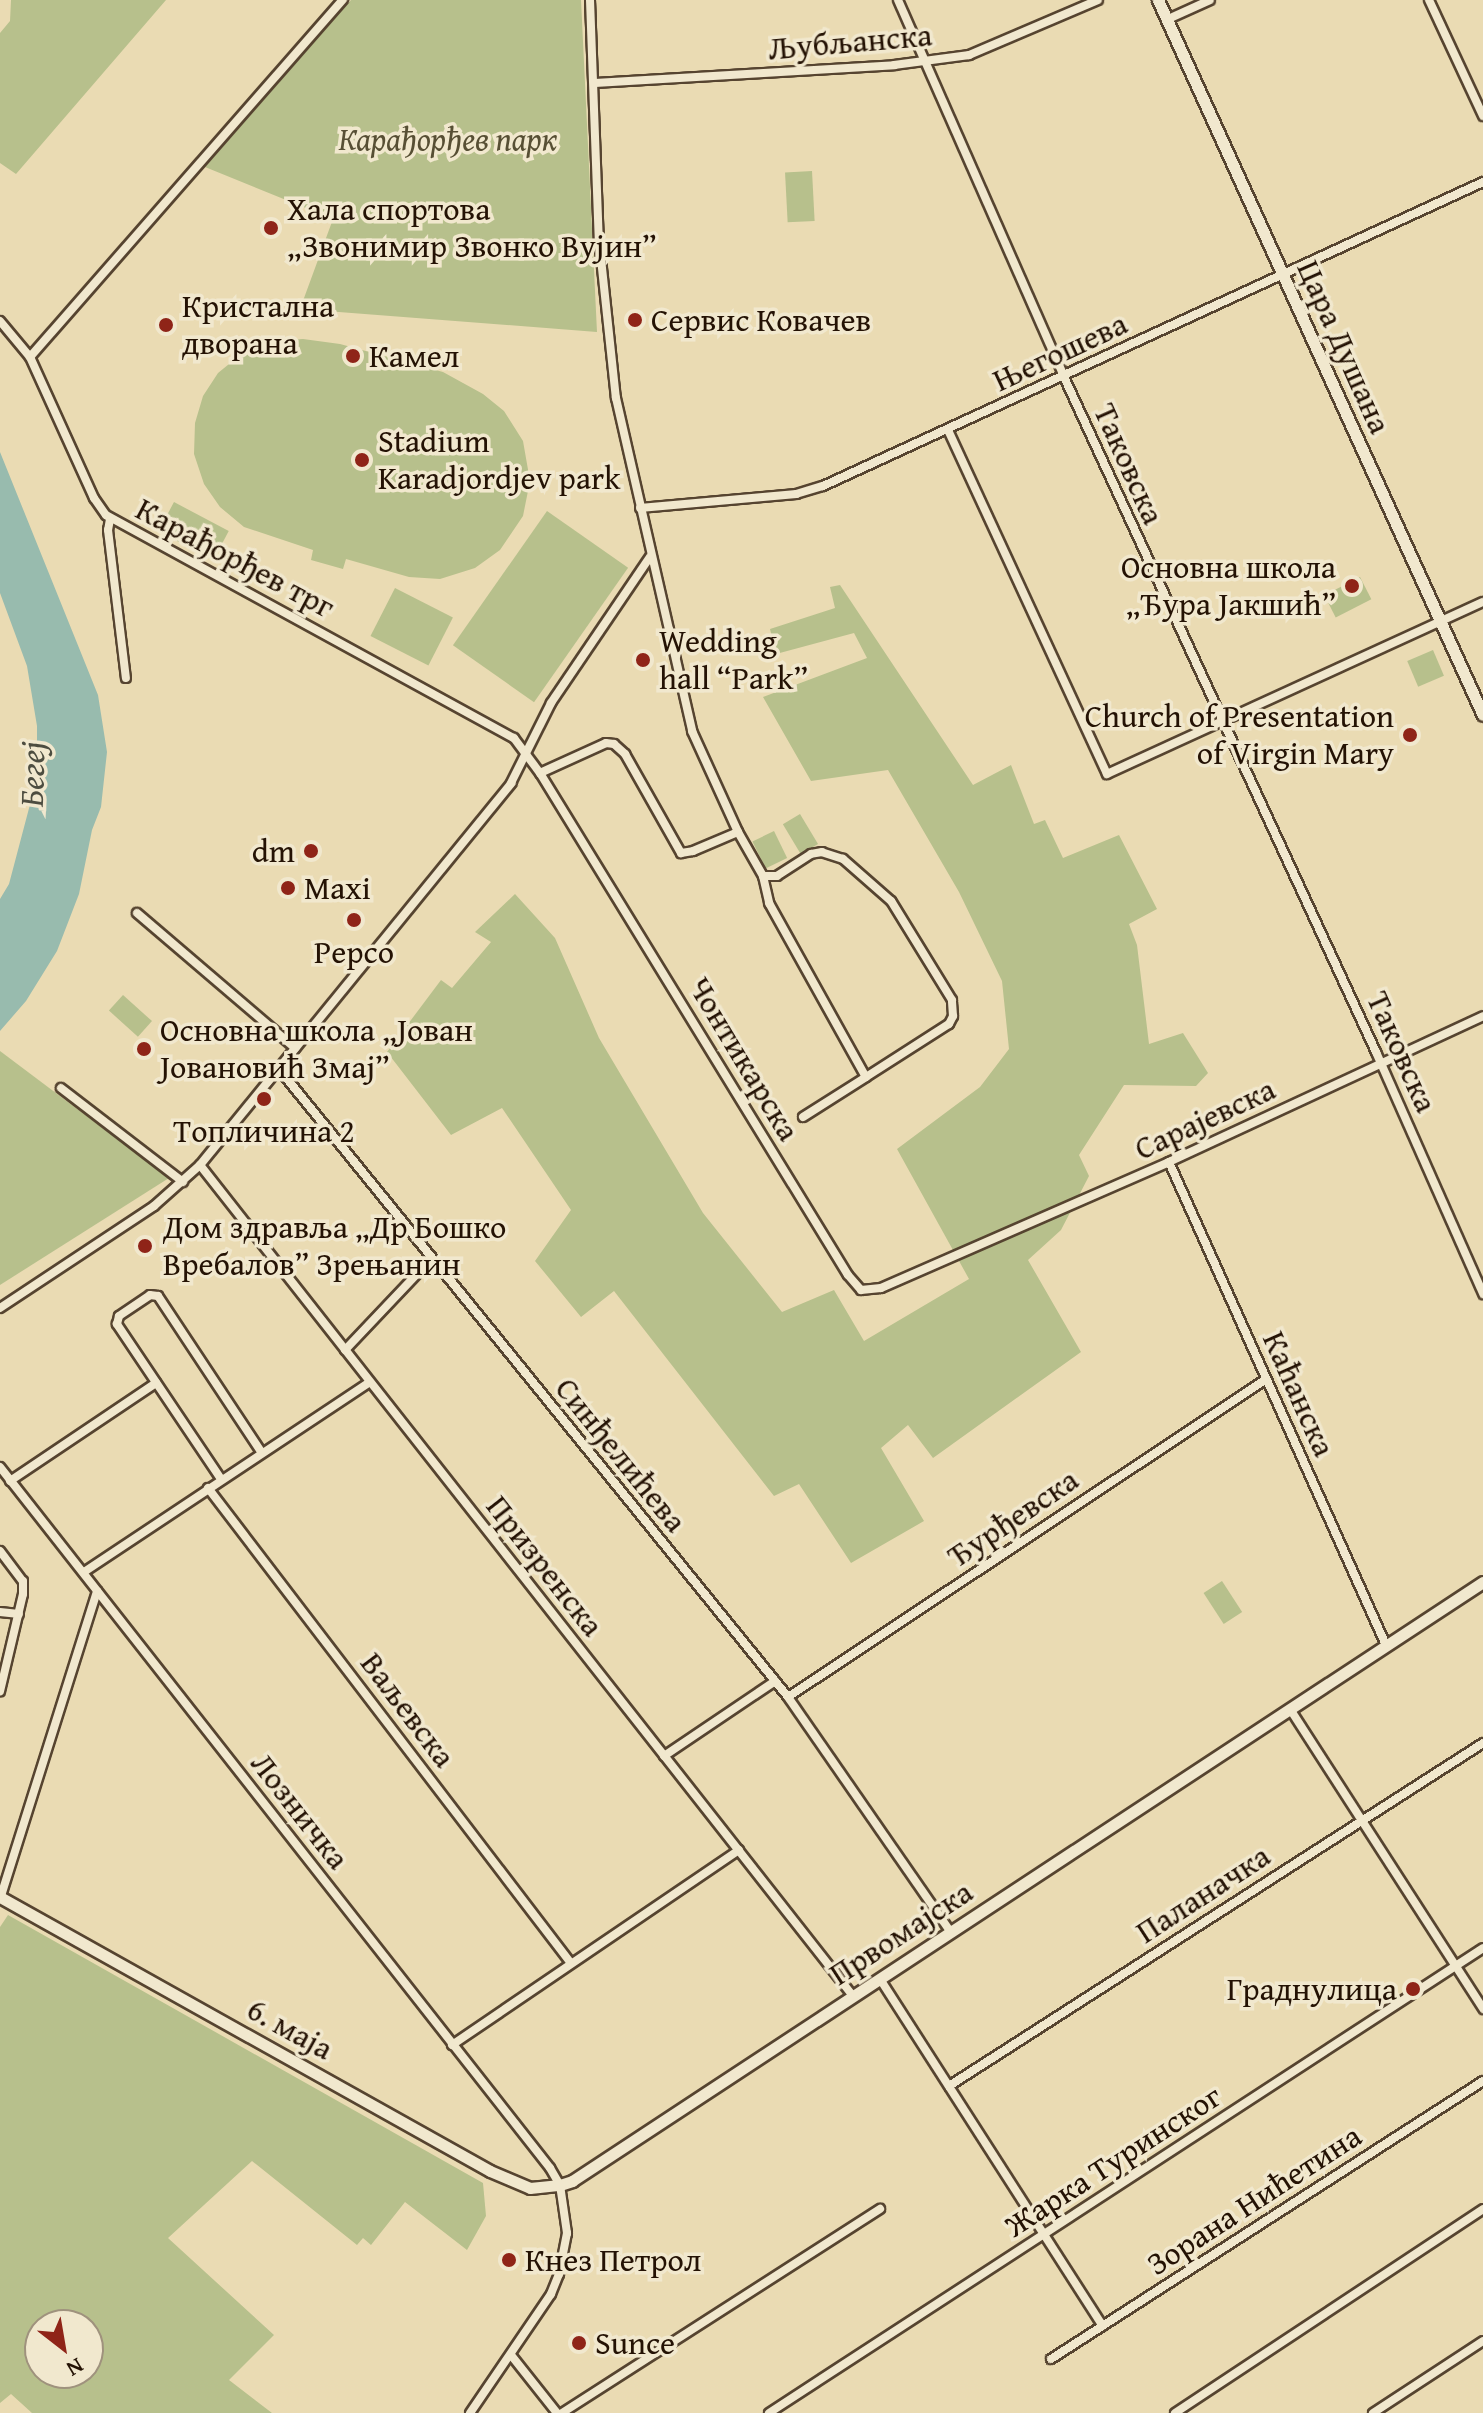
<!DOCTYPE html>
<meta charset="utf-8">
<style>
body{margin:0}
#map{position:relative;width:1483px;height:2413px;overflow:hidden;background:#eadbb3;font-family:"Gentium Book Plus",serif}
div>[style]{position:absolute}
.green>*{inset:0;background:#b7c08c;transform-origin:0 0}
.water>*{inset:0;background:#98bbae}
.roads{filter:drop-shadow(2px 0 #564430) drop-shadow(-2px 0 #564430) drop-shadow(0 2px #564430) drop-shadow(0 -2px #564430)}
.street>*{height:8px;margin:-4px;padding:0 4px;transform-origin:4px;border-radius:4px;background:#f1e8ce}
.secondary>*{height:11px;margin:-5.5px;padding:0 5.5px;transform-origin:5.5px;border-radius:5.5px;background:#f1e8ce}
.dots>*{width:22px;height:22px;translate:-50% -50%;box-sizing:border-box;border:4px solid #f1e8ce;border-radius:50%}
span{translate:-50% -50%;white-space:nowrap;text-align:center;line-height:1.15;-webkit-text-stroke:7px #f1e8ce;paint-order:stroke}
.street-label{font-size:32px;color:#241204}
.park-label{font-size:32px;color:#574f34;font-style:italic}
.poi-label{font-size:32px;color:#241204}
.left{translate:0 -50%;text-align:left}
.right{translate:-100% -50%;text-align:right}
.water-label{font-size:34px;color:#4d4d40;font-style:italic}
.north{position:absolute;left:24px;top:2309px;width:80px;height:80px;box-sizing:border-box;background:#f1e8ce;border:2px solid #9f927d;border-radius:50%;rotate:149deg;font-size:22px;font-weight:700;line-height:32px;text-align:center;color:#241204}
.north::after{content:'';display:block;margin:auto;width:28px;height:36px;background:#8f2418;clip-path:polygon(50% 0,100% 100%,50% 72%,0 100%)}
</style>
<div id="map">
<div class="green">
<div style="clip-path:polygon(11px 0,166px 0,16px 174px,0 163px,0 33px,10px 21px)"></div>
<div style="clip-path:polygon(351px 0,581px 0,597px 332px,300px 309px,333px 219px,205px 167px)"></div>
<div style="left:812px;top:171px;width:50px;height:27px;rotate:87deg"></div>
<div style="clip-path:polygon(303px 339px,340px 344px,443px 372px,483px 394px,504px 411px,523px 441px,530px 481px,523px 516px,500px 550px,475px 568px,440px 579px,409px 577px,346px 559px,343px 569px,311px 560px,313px 550px,244px 527px,220px 507px,204px 484px,194px 454px,195px 423px,203px 396px,218px 373px,245px 351px,271px 341px)"></div>
<div style="left:174px;top:502px;width:62px;height:33px;rotate:28deg"></div>
<div style="left:547px;top:511px;width:99px;height:164px;rotate:35deg"></div>
<div style="left:1360px;top:577px;width:25px;height:40px;rotate:63deg"></div>
<div style="clip-path:polygon(840px 585px,973px 785px,1011px 765px,1034px 824px,1045px 820px,1063px 858px,1119px 835px,1157px 909px,1129px 924px,1137px 945px,1149px 1044px,1183px 1033px,1208px 1073px,1196px 1086px,1124px 1085px,1079px 1155px,1089px 1176px,1061px 1230px,1028px 1260px,1081px 1352px,933px 1458px,908px 1425px,881px 1448px,924px 1521px,851px 1563px,799px 1484px,774px 1496px,614px 1291px,581px 1317px,535px 1261px,571px 1210px,502px 1108px,451px 1135px,387px 1052px,441px 980px,452px 988px,491px 942px,475px 932px,515px 894px,555px 938px,599px 1038px,703px 1213px,782px 1312px,834px 1290px,864px 1341px,969px 1279px,897px 1149px,980px 1087px,1009px 1049px,1002px 981px,959px 892px,888px 770px,811px 781px,763px 697px,867px 658px,854px 633px,776px 654px,770px 629px,835px 608px,830px 587px)"></div>
<div style="left:395px;top:588px;width:65px;height:54px;rotate:27deg"></div>
<div style="left:1433px;top:650px;width:28px;height:28px;rotate:67deg"></div>
<div style="left:800px;top:814px;width:35px;height:20px;rotate:59deg"></div>
<div style="left:774px;top:831px;width:30px;height:24px;rotate:64deg"></div>
<div style="left:123px;top:995px;width:39px;height:21px;rotate:42deg"></div>
<div style="clip-path:polygon(0 1051px,169px 1178px,0 1285px)"></div>
<div style="left:1222px;top:1581px;width:37px;height:22px;rotate:57deg"></div>
<div style="clip-path:polygon(evenodd,8px 1915px,483px 2183px,486px 2216px,467px 2250px,405px 2202px,371px 2245px,363px 2238px,357px 2245px,252px 2161px,168px 2238px,274px 2335px,229px 2380px,272px 2413px,32px 2413px,11px 2394px,0 2403px,0 1927px,8px 1915px,88px 2325px,88px 2373px,40px 2373px,40px 2325px,88px 2325px)"></div>
</div>
<div class="water">
<div style="clip-path:polygon(0 452px,98px 695px,107px 752px,101px 807px,92px 830px,79px 894px,57px 951px,26px 1001px,0 1031px,0 899px,9px 884px,37px 778px,37px 726px,27px 666px,0 593px)"></div>
</div>
<div class="roads">
<div class="street">
<div style="left:590px;top:0;width:240px;rotate:87.9deg"></div>
<div style="left:599px;top:240px;width:159px;rotate:83.9deg"></div>
<div style="left:616px;top:398px;width:342px;rotate:77.1deg"></div>
<div style="left:692px;top:731px;width:111px;rotate:65.5deg"></div>
<div style="left:738px;top:832px;width:51px;rotate:60.4deg"></div>
<div style="left:763px;top:876px;width:28px;rotate:77deg"></div>
<div style="left:769px;top:903px;width:199px;rotate:60.9deg"></div>
<div style="left:866px;top:1077px;width:98px;rotate:-32.6deg"></div>
<div style="left:949px;top:1024px;width:9px;rotate:-63deg"></div>
<div style="left:953px;top:1016px;width:16px;rotate:-94deg"></div>
<div style="left:952px;top:1000px;width:116px;rotate:-121.6deg"></div>
<div style="left:891px;top:901px;width:64px;rotate:-138.8deg"></div>
<div style="left:843px;top:859px;width:22px;rotate:-162deg"></div>
<div style="left:822px;top:852px;width:11px;rotate:170deg"></div>
<div style="left:811px;top:854px;width:40px;rotate:147.1deg"></div>
<div style="left:777px;top:876px;width:14px;rotate:180deg"></div>
<div style="left:898px;top:0;width:412px;rotate:66.2deg"></div>
<div style="left:1064px;top:377px;width:744px;rotate:65.19deg"></div>
<div style="left:1376px;top:1052px;width:265px;rotate:66.1deg"></div>
<div style="left:1429px;top:0;width:128px;rotate:65deg"></div>
<div style="left:1166px;top:20px;width:48px;rotate:-24.4deg"></div>
<div style="left:595px;top:83px;width:300px;rotate:-3.4deg"></div>
<div style="left:894px;top:65px;width:76px;rotate:-7.6deg"></div>
<div style="left:969px;top:55px;width:140px;rotate:-23.1deg"></div>
<div style="left:0;top:321px;width:47px;rotate:50.2deg"></div>
<div style="left:30px;top:357px;width:155px;rotate:65.6deg"></div>
<div style="left:94px;top:498px;width:21px;rotate:55deg"></div>
<div style="left:106px;top:515px;width:465px;rotate:28.7deg"></div>
<div style="left:514px;top:738px;width:44px;rotate:53.4deg"></div>
<div style="left:540px;top:773px;width:589px;rotate:58.47deg"></div>
<div style="left:848px;top:1275px;width:20px;rotate:49deg"></div>
<div style="left:861px;top:1290px;width:20px;rotate:-6deg"></div>
<div style="left:881px;top:1288px;width:314px;rotate:-23.6deg"></div>
<div style="left:1169px;top:1162px;width:346px;rotate:-24.9deg"></div>
<div style="left:30px;top:357px;width:475px;rotate:-48.8deg"></div>
<div style="left:948px;top:430px;width:379px;rotate:65.2deg"></div>
<div style="left:1107px;top:774px;width:413px;rotate:-24.6deg"></div>
<div style="left:640px;top:508px;width:157px;rotate:-5.1deg"></div>
<div style="left:796px;top:494px;width:28px;rotate:-17deg"></div>
<div style="left:823px;top:486px;width:727px;rotate:-24.73deg"></div>
<div style="left:110px;top:519px;width:11px;rotate:100deg"></div>
<div style="left:108px;top:530px;width:149px;rotate:83.1deg"></div>
<div style="left:540px;top:773px;width:72px;rotate:-24.4deg"></div>
<div style="left:606px;top:743px;width:8px;rotate:7deg"></div>
<div style="left:614px;top:744px;width:15px;rotate:42deg"></div>
<div style="left:625px;top:754px;width:114px;rotate:60.5deg"></div>
<div style="left:681px;top:853px;width:12px;rotate:-9deg"></div>
<div style="left:693px;top:851px;width:49px;rotate:-22.9deg"></div>
<div style="left:137px;top:913px;width:208px;rotate:40.5deg"></div>
<div style="left:279px;top:1069px;width:808px;rotate:50.97deg"></div>
<div style="left:788px;top:1697px;width:286px;rotate:55.3deg"></div>
<div style="left:61px;top:1088px;width:154px;rotate:37.6deg"></div>
<div style="left:803px;top:1117px;width:75px;rotate:-32.4deg"></div>
<div style="left:1169px;top:1162px;width:530px;rotate:65.81deg"></div>
<div style="left:200px;top:1165px;width:1057px;rotate:51.84deg"></div>
<div style="left:0;top:1308px;width:185px;rotate:-33.5deg"></div>
<div style="left:154px;top:1206px;width:62px;rotate:-41.7deg"></div>
<div style="left:200px;top:1165px;width:493px;rotate:-50.8deg"></div>
<div style="left:511px;top:783px;width:89px;rotate:-63.4deg"></div>
<div style="left:551px;top:703px;width:176px;rotate:-55.9deg"></div>
<div style="left:345px;top:1350px;width:124px;rotate:-46.6deg"></div>
<div style="left:0;top:1467px;width:891px;rotate:51.88deg"></div>
<div style="left:550px;top:2168px;width:20px;rotate:60deg"></div>
<div style="left:560px;top:2185px;width:49px;rotate:81.7deg"></div>
<div style="left:567px;top:2233px;width:42px;rotate:101deg"></div>
<div style="left:559px;top:2274px;width:22px;rotate:112deg"></div>
<div style="left:551px;top:2294px;width:144px;rotate:124.2deg"></div>
<div style="left:221px;top:1479px;width:187px;rotate:-123.9deg"></div>
<div style="left:117px;top:1324px;width:8px;rotate:-76deg"></div>
<div style="left:119px;top:1316px;width:37px;rotate:-34deg"></div>
<div style="left:150px;top:1295px;width:8px;rotate:7deg"></div>
<div style="left:158px;top:1296px;width:188px;rotate:56.5deg"></div>
<div style="left:10px;top:1481px;width:176px;rotate:-33.9deg"></div>
<div style="left:208px;top:1488px;width:596px;rotate:52.63deg"></div>
<div style="left:0;top:1551px;width:38px;rotate:53deg"></div>
<div style="left:23px;top:1581px;width:13px;rotate:90deg"></div>
<div style="left:23px;top:1594px;width:100px;rotate:103.3deg"></div>
<div style="left:84px;top:1572px;width:343px;rotate:-33.6deg"></div>
<div style="left:0;top:1612px;width:19px;rotate:6deg"></div>
<div style="left:788px;top:1697px;width:573px;rotate:-33.61deg"></div>
<div style="left:1290px;top:1709px;width:357px;rotate:57.2deg"></div>
<div style="left:664px;top:1756px;width:134px;rotate:-34deg"></div>
<div style="left:0;top:1899px;width:323px;rotate:-72.5deg"></div>
<div style="left:880px;top:1979px;width:412px;rotate:57.3deg"></div>
<div style="left:452px;top:2045px;width:347px;rotate:-34.2deg"></div>
<div style="left:949px;top:2086px;width:635px;rotate:-32.71deg"></div>
<div style="left:511px;top:2355px;width:74px;rotate:51.6deg"></div>
<div style="left:1051px;top:2359px;width:514px;rotate:-32.76deg"></div>
<div style="left:562px;top:2413px;width:378px;rotate:-32.7deg"></div>
<div style="left:769px;top:2413px;width:852px;rotate:-33.07deg"></div>
<div style="left:1175px;top:2413px;width:369px;rotate:-33.5deg"></div>
<div style="left:1373px;top:2413px;width:131px;rotate:-33.2deg"></div>
</div>
<div class="secondary">
<div style="left:1158px;top:0;width:785px;rotate:65.56deg"></div>
<div style="left:0;top:1897px;width:561px;rotate:29.21deg"></div>
<div style="left:490px;top:2171px;width:43px;rotate:23deg"></div>
<div style="left:530px;top:2188px;width:30px;rotate:-6deg"></div>
<div style="left:560px;top:2185px;width:13px;rotate:-18deg"></div>
<div style="left:572px;top:2181px;width:1090px;rotate:-33.33deg"></div>
</div>
</div>
<div class="dots">
<div style="left:271px;top:228px;background:#8f2418"></div>
<div style="left:635px;top:320px;background:#8f2418"></div>
<div style="left:166px;top:325px;background:#8f2418"></div>
<div style="left:353px;top:356px;background:#8f2418"></div>
<div style="left:362px;top:460px;background:#8f2418"></div>
<div style="left:1352px;top:586px;background:#8f2418"></div>
<div style="left:643px;top:660px;background:#8f2418"></div>
<div style="left:1410px;top:735px;background:#8f2418"></div>
<div style="left:311px;top:851px;background:#8f2418"></div>
<div style="left:288px;top:888px;background:#8f2418"></div>
<div style="left:354px;top:920px;background:#8f2418"></div>
<div style="left:144px;top:1049px;background:#8f2418"></div>
<div style="left:264px;top:1099px;background:#8f2418"></div>
<div style="left:145px;top:1246px;background:#8f2418"></div>
<div style="left:1413px;top:1989px;background:#8f2418"></div>
<div style="left:509px;top:2260px;background:#8f2418"></div>
<div style="left:579px;top:2343px;background:#8f2418"></div>
</div>
<div class="street-label">
<span style="left:850px;top:42px;rotate:-5deg">Љубљанска</span>
<span style="left:1344px;top:347px;rotate:66deg">Цара Душана</span>
<span style="left:1060px;top:352px;rotate:-25deg">Његошева</span>
<span style="left:1129px;top:464px;rotate:66deg">Таковска</span>
<span style="left:235px;top:558px;rotate:28deg">Карађорђев трг</span>
<span style="left:1402px;top:1052px;rotate:66deg">Таковска</span>
<span style="left:744px;top:1059px;rotate:59deg">Чонтикарска</span>
<span style="left:1205px;top:1119px;rotate:-25deg">Сарајевска</span>
<span style="left:1299px;top:1394px;rotate:66deg">Каћанска</span>
<span style="left:621px;top:1455px;rotate:51deg">Синђелићева</span>
<span style="left:1013px;top:1518px;rotate:-34deg">Ђурђевска</span>
<span style="left:545px;top:1566px;rotate:52deg">Призренска</span>
<span style="left:408px;top:1710px;rotate:53deg">Ваљевска</span>
<span style="left:300px;top:1811px;rotate:52deg">Лозничка</span>
<span style="left:1203px;top:1894px;rotate:-33deg">Паланачка</span>
<span style="left:901px;top:1933px;rotate:-33deg">Првомајска</span>
<span style="left:290px;top:2029px;rotate:29deg">6. маја</span>
<span style="left:1113px;top:2161px;rotate:-33deg">Жарка Туринског</span>
<span style="left:1254px;top:2200px;rotate:-33deg">Зорана Нићетина</span>
</div>
<div class="park-label">
<span style="left:448px;top:139px">Карађорђев парк</span>
</div>
<div class="poi-label">
<span class="left" style="left:287px;top:228px">Хала спортова<br>„Звонимир Звонко Вујин”</span>
<span class="left" style="left:182px;top:325px">Кристална<br>дворана</span>
<span class="left" style="left:651px;top:320px">Сервис Ковачев</span>
<span class="left" style="left:369px;top:356px">Камел</span>
<span class="left" style="left:378px;top:460px">Stadium<br>Karadjordjev park</span>
<span class="right" style="left:1336px;top:586px">Основна школа<br>„Ђура Јакшић”</span>
<span class="left" style="left:659px;top:660px">Wedding<br>hall “Park”</span>
<span class="right" style="left:1394px;top:735px">Church of Presentation<br>of Virgin Mary</span>
<span class="right" style="left:295px;top:851px">dm</span>
<span class="left" style="left:304px;top:888px">Maxi</span>
<span style="left:354px;top:952px">Pepco</span>
<span class="left" style="left:160px;top:1049px">Основна школа „Јован<br>Јовановић Змај”</span>
<span style="left:264px;top:1131px">Топличина 2</span>
<span class="left" style="left:163px;top:1246px">Дом здравља „Др Бошко<br>Вребалов” Зрењанин</span>
<span class="right" style="left:1397px;top:1989px">Граднулица</span>
<span class="left" style="left:525px;top:2260px">Кнез Петрол</span>
<span class="left" style="left:595px;top:2343px">Sunce</span>
</div>
<div class="water-label">
<span style="left:31px;top:774px;rotate:-89deg">Бегеј</span>
</div>
<div class="north">N</div>
</div>
